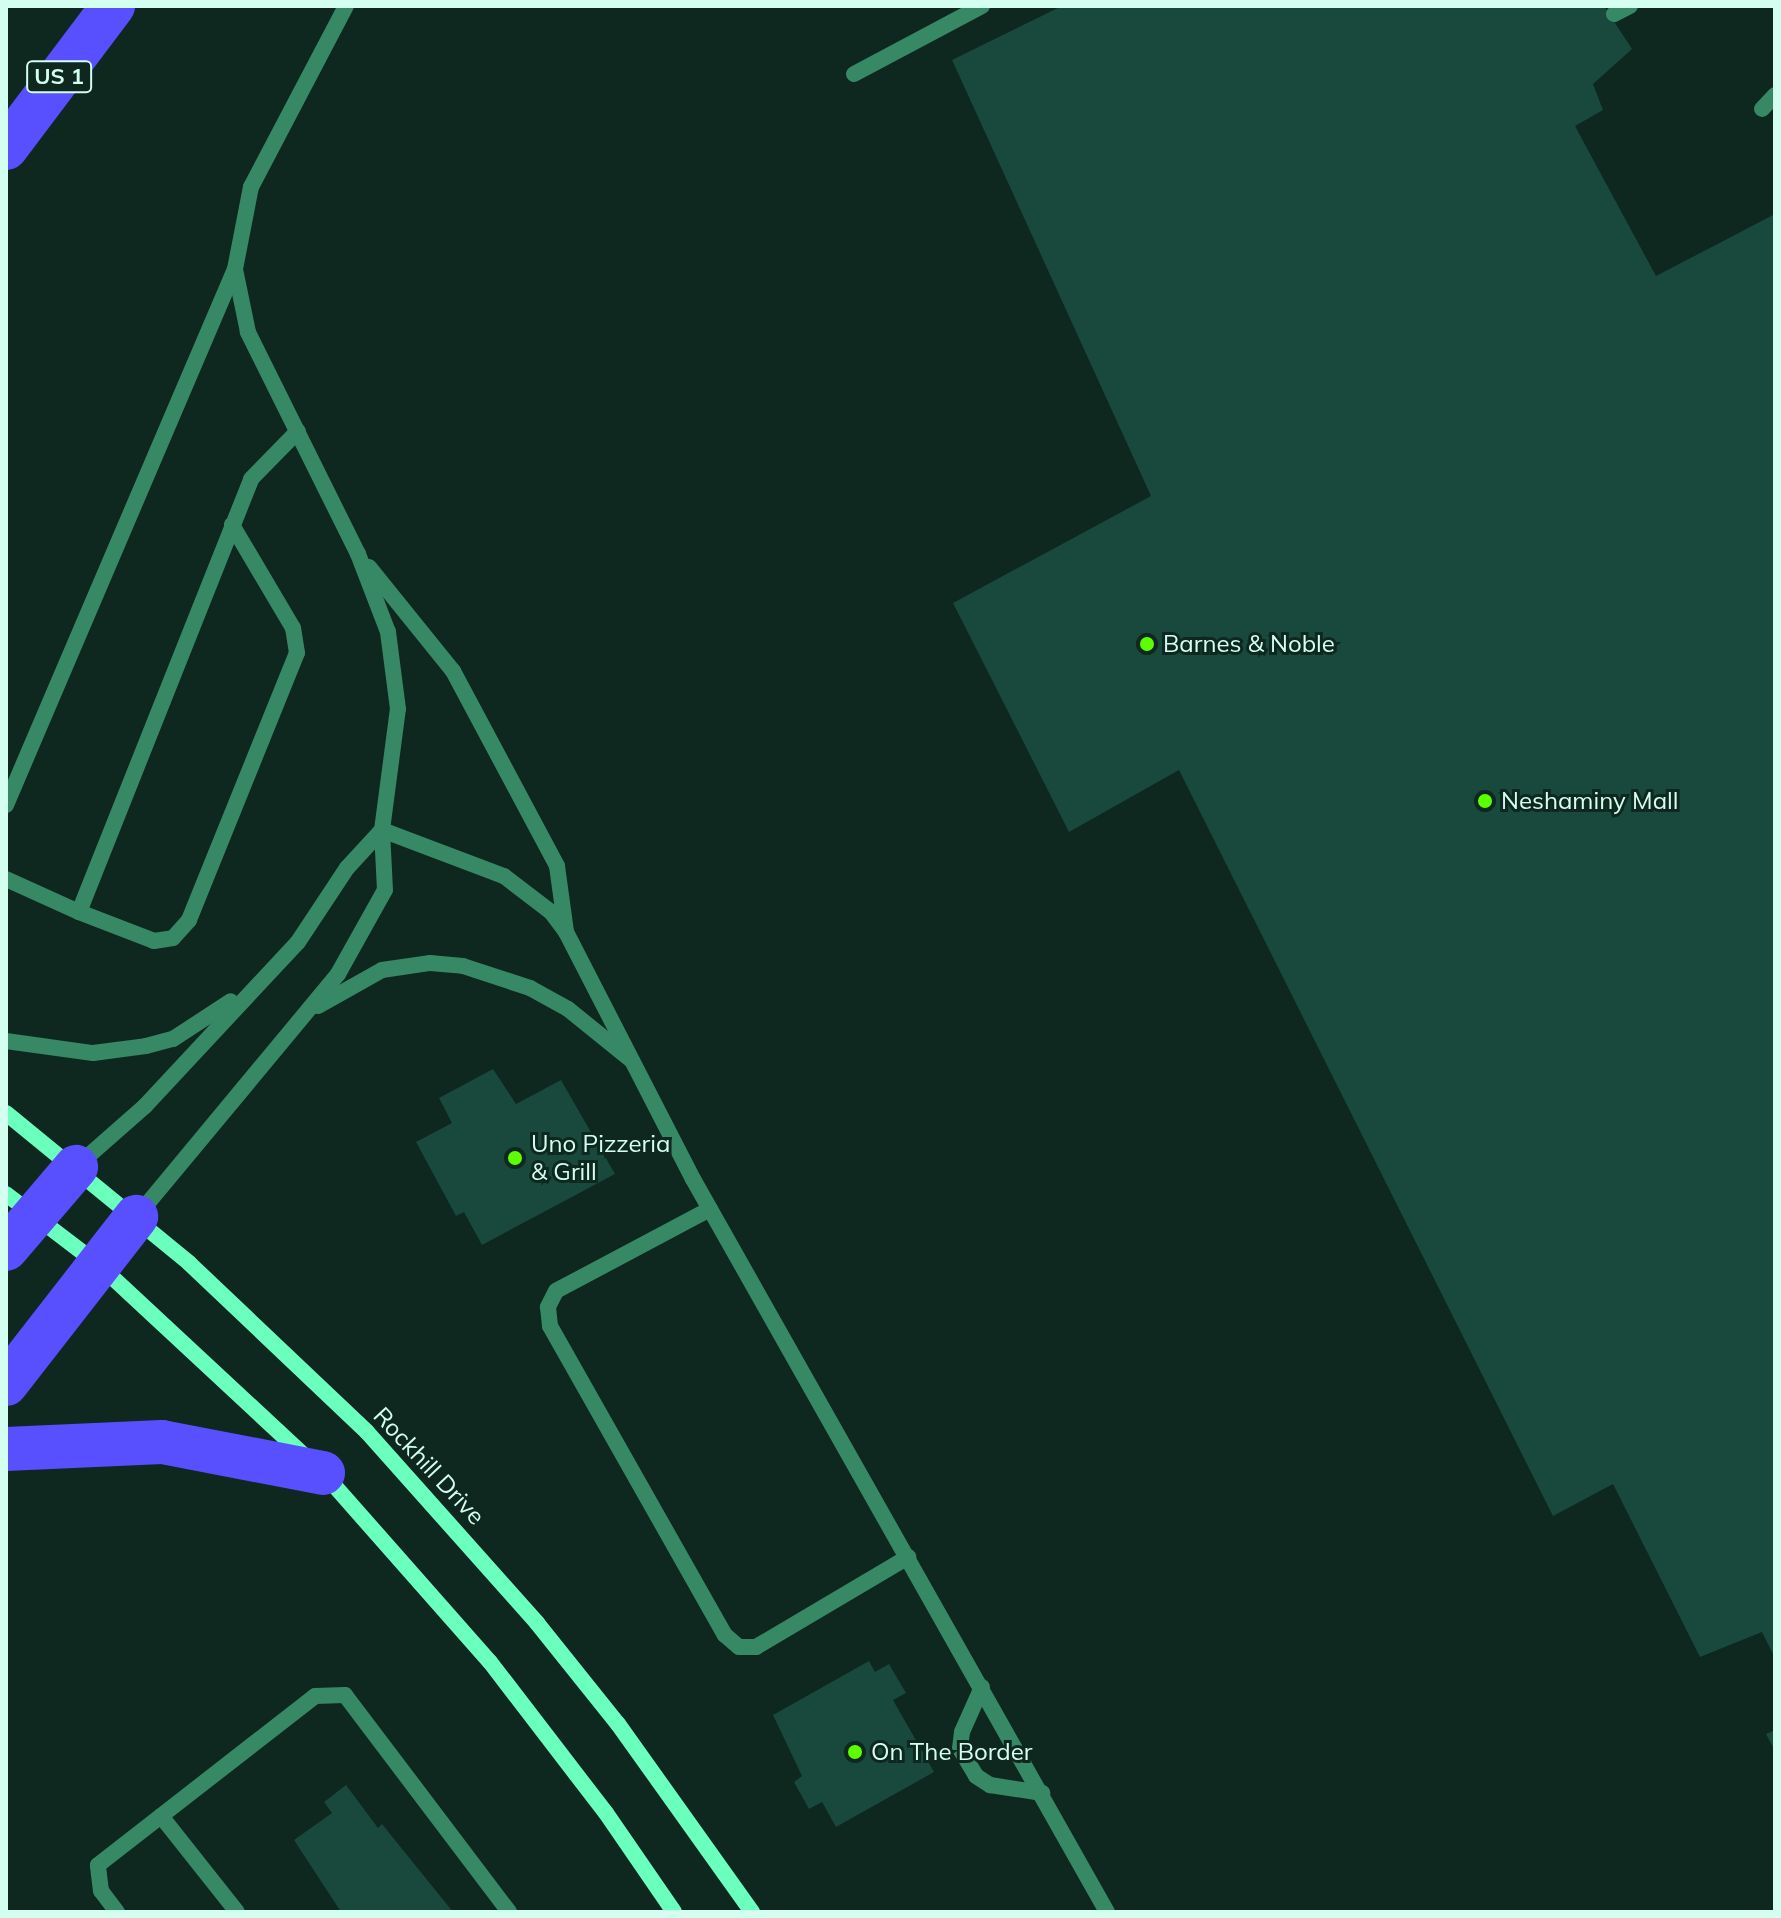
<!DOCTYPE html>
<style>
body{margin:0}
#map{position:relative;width:1781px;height:1918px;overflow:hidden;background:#0e271f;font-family:Mulish,sans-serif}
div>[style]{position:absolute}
.building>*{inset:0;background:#19483c}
.lane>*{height:16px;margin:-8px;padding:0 8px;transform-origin:8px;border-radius:8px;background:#378865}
.secondary>*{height:16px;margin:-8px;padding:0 8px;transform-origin:8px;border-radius:8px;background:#6bffbe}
.highway>*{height:44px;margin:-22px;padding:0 22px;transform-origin:22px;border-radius:22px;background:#584fff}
.dots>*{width:22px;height:22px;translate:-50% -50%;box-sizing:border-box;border:4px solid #0e271f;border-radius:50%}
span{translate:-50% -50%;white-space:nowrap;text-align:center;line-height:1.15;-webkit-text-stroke:6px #0e271f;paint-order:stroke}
.shield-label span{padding:2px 6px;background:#0e271f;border:2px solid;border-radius:6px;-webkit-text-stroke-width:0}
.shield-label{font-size:22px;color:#d4fff0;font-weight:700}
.poi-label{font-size:24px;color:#d4fff0}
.left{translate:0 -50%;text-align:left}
.street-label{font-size:24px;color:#d4fff0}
.frame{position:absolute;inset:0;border:8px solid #d4fff0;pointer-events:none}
</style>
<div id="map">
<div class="building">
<div style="clip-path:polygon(1062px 6px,1604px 6px,1632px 49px,1593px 84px,1603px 110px,1575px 126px,1656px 276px,1775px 214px,1775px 1658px,1762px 1632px,1700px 1657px,1613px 1484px,1553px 1516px,1179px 770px,1069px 832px,953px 603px,1151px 496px,952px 60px)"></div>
<div style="clip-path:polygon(493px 1069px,516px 1104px,561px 1080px,615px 1174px,482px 1245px,464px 1212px,456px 1216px,416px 1142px,452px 1123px,439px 1098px)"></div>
<div style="clip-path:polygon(869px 1661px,875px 1672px,889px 1664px,906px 1693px,893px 1700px,934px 1772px,836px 1827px,822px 1802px,809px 1809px,794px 1782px,802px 1776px,773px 1715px)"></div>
<div style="clip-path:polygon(1775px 1730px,1775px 1751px,1766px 1734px)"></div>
<div style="clip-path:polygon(346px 1785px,378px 1828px,382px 1824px,453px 1912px,341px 1912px,294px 1840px,332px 1813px,324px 1802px)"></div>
</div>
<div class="lane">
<div style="left:1614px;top:14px;width:18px;rotate:-27deg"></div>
<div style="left:854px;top:74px;width:145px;rotate:-28deg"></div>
<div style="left:1762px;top:109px;width:19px;rotate:-47deg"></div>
<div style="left:369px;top:567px;width:134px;rotate:51.1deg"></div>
<div style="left:453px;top:671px;width:221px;rotate:61.9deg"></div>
<div style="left:557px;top:866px;width:67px;rotate:82.2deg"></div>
<div style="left:6px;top:805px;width:583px;rotate:-66.87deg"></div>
<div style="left:382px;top:830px;width:130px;rotate:20.7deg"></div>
<div style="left:504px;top:876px;width:59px;rotate:37.5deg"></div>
<div style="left:551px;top:912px;width:25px;rotate:53deg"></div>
<div style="left:566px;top:932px;width:278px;rotate:62.8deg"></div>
<div style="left:693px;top:1179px;width:842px;rotate:60.54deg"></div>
<div style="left:6px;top:879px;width:80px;rotate:24.3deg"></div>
<div style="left:79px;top:912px;width:466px;rotate:-68.3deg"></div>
<div style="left:251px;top:479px;width:67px;rotate:-45.6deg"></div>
<div style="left:79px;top:912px;width:80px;rotate:21.1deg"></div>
<div style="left:154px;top:941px;width:19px;rotate:-9deg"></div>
<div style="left:173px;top:938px;width:24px;rotate:-48deg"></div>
<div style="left:189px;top:920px;width:288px;rotate:-68deg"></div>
<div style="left:297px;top:653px;width:25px;rotate:-99deg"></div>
<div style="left:293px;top:628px;width:120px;rotate:-120.6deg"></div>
<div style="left:318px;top:1006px;width:73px;rotate:-29.4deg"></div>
<div style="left:382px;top:970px;width:49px;rotate:-8.3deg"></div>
<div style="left:430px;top:963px;width:33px;rotate:5deg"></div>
<div style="left:463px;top:966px;width:71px;rotate:18.2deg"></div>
<div style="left:530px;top:988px;width:43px;rotate:28.9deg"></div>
<div style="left:568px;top:1009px;width:80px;rotate:38.9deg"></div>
<div style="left:6px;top:1041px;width:88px;rotate:7.9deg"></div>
<div style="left:93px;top:1053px;width:53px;rotate:-7.5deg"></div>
<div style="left:146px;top:1046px;width:28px;rotate:-15deg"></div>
<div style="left:173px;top:1039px;width:69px;rotate:-33.2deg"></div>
<div style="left:78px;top:1165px;width:89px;rotate:-41.4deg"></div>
<div style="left:145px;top:1106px;width:224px;rotate:-47deg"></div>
<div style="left:298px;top:942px;width:89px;rotate:-56.5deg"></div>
<div style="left:347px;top:868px;width:52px;rotate:-47.4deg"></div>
<div style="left:710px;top:1209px;width:174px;rotate:152deg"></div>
<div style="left:556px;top:1291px;width:18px;rotate:117deg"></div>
<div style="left:548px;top:1307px;width:19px;rotate:84deg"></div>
<div style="left:550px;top:1326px;width:355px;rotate:60.5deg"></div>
<div style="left:725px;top:1635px;width:18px;rotate:41deg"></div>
<div style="left:739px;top:1647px;width:17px"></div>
<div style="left:756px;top:1647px;width:177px;rotate:-30.6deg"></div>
<div style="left:138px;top:1215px;width:313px;rotate:-50.3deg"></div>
<div style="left:338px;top:974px;width:96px;rotate:-60.8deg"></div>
<div style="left:385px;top:890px;width:60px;rotate:-92.9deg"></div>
<div style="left:382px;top:830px;width:122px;rotate:-82.5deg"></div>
<div style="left:398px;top:709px;width:78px;rotate:-97.4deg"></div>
<div style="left:388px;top:632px;width:84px;rotate:-111deg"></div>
<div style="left:358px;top:554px;width:248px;rotate:-116.4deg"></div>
<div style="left:248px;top:332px;width:64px;rotate:-101.7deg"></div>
<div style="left:235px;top:269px;width:84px;rotate:-79deg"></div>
<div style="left:251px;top:187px;width:204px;rotate:-62.3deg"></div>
<div style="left:982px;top:1687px;width:49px;rotate:114deg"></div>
<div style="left:962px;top:1732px;width:17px;rotate:97deg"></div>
<div style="left:960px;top:1749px;width:31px;rotate:59deg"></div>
<div style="left:976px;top:1776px;width:17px;rotate:33deg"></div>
<div style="left:990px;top:1785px;width:53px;rotate:8.7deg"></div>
<div style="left:161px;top:1816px;width:122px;rotate:51.6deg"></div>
<div style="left:117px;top:1912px;width:26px;rotate:-127deg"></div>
<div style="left:101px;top:1891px;width:26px;rotate:-97deg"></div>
<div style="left:98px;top:1865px;width:275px;rotate:-37.9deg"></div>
<div style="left:315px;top:1696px;width:30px;rotate:-2deg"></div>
<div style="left:345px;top:1695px;width:272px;rotate:52.9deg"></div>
</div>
<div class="secondary">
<div style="left:6px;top:1113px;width:237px;rotate:39.3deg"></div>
<div style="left:189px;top:1263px;width:245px;rotate:43.5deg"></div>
<div style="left:367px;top:1432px;width:256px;rotate:48.3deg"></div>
<div style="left:537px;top:1623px;width:129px;rotate:51.3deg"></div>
<div style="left:618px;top:1724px;width:231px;rotate:54.5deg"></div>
<div style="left:6px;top:1194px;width:116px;rotate:37.3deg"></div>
<div style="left:98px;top:1264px;width:287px;rotate:42.9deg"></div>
<div style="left:325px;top:1475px;width:249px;rotate:48.6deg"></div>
<div style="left:490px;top:1662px;width:190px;rotate:52.5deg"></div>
<div style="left:606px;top:1813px;width:120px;rotate:55.5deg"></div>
</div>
<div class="highway">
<div style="left:6px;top:148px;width:178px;rotate:-53deg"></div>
<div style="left:6px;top:1249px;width:108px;rotate:-49.5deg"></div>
<div style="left:6px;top:1384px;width:212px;rotate:-52.1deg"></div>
<div style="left:6px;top:1449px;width:156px;rotate:-2.6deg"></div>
<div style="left:162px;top:1442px;width:164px;rotate:10.9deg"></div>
</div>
<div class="dots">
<div style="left:1147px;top:644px;background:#5dff00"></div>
<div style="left:1485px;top:801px;background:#5dff00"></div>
<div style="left:515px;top:1158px;background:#5dff00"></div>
<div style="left:855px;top:1752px;background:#5dff00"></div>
</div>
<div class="shield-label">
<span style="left:59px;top:77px">US 1</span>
</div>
<div class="poi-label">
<span class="left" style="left:1163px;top:644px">Barnes &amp; Noble</span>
<span class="left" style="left:1501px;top:801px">Neshaminy Mall</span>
<span class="left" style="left:531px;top:1158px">Uno Pizzeria<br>&amp; Grill</span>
<span class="left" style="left:871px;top:1752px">On The Border</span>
</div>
<div class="street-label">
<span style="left:429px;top:1466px;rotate:47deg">Rockhill Drive</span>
</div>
<div class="frame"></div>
</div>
